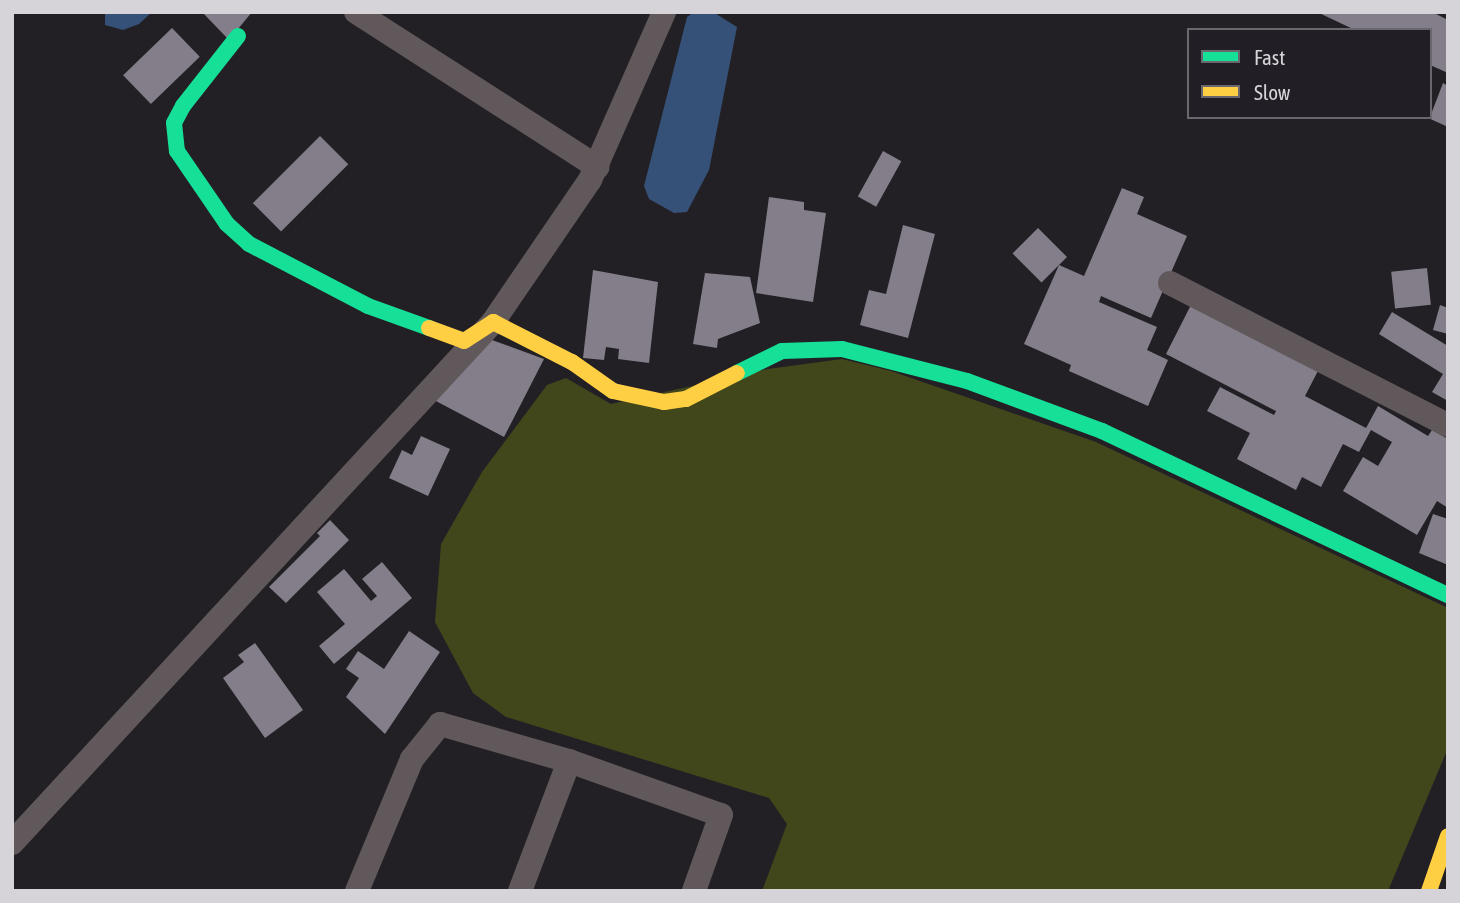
<!DOCTYPE html>
<style>
body{margin:0}
#map{position:relative;width:1460px;height:903px;overflow:hidden;background:#222024;font-family:"Asap Condensed",sans-serif}
div>[style]{position:absolute}
.green>*{inset:0;background:#42471b}
.water>*{inset:0;background:#365178}
.building>*{inset:0;background:#837e89;transform-origin:0 0}
.street>*{height:24px;margin:-12px;padding:0 12px;transform-origin:12px;border-radius:12px;background:#60585a}
.fast>*{height:16px;margin:-8px;padding:0 8px;transform-origin:8px;border-radius:8px;background:#16e098}
.slow>*{height:16px;margin:-8px;padding:0 8px;transform-origin:8px;border-radius:8px;background:#ffcf43}
span{translate:-50% -50%;white-space:nowrap;text-align:center;line-height:1.15;-webkit-text-stroke:7px #221e26;paint-order:stroke}
.frame{position:absolute;inset:0;border:14px solid #d6d4d9;pointer-events:none}
.legend{position:absolute;left:1187px;top:28px;width:245px;height:91px;box-sizing:border-box;background:#221e26;border:2px solid #6a676e;margin:0;padding:9px 12px;list-style:none;font-size:21px;color:#d6d4d9}
.legend li{display:flex;align-items:center;gap:14px;height:35px}
.legend b{width:35px;border:2px solid #6a676e}
</style>
<div id="map">
<div class="green">
<div style="clip-path:polygon(842px 359px,891px 371px,1096px 442px,1448px 608px,1448px 748px,1388px 891px,762px 891px,787px 824px,769px 798px,506px 717px,473px 693px,435px 622px,441px 544px,482px 472px,547px 385px,566px 378px,611px 404px,768px 369px)"></div>
</div>
<div class="water">
<div style="clip-path:polygon(105px 12px,152px 12px,139px 24px,123px 30px,105px 25px)"></div>
<div style="clip-path:polygon(694px 12px,713px 12px,737px 27px,709px 170px,687px 212px,674px 213px,649px 199px,644px 186px,687px 17px)"></div>
</div>
<div class="building">
<div style="clip-path:polygon(202px 12px,252px 12px,229px 40px)"></div>
<div style="clip-path:polygon(1317px 12px,1432px 12px,1448px 20px,1448px 73px,1430px 65px,1430px 30px,1355px 30px)"></div>
<div style="left:172px;top:28px;width:40px;height:68px;rotate:46deg"></div>
<div style="clip-path:polygon(1443px 83px,1448px 86px,1448px 127px,1426px 117px,1430px 117px)"></div>
<div style="left:320px;top:136px;width:40px;height:95px;rotate:45deg"></div>
<div style="left:883px;top:151px;width:21px;height:52px;rotate:29deg"></div>
<div style="clip-path:polygon(1122px 188px,1144px 197px,1137px 214px,1187px 236px,1151px 318px,1101px 296px,1099px 302px,1157px 327px,1147px 350px,1168px 360px,1148px 406px,1069px 371px,1071px 365px,1024px 344px,1059px 265px,1084px 276px)"></div>
<div style="clip-path:polygon(769px 197px,804px 202px,804px 210px,826px 213px,813px 302px,756px 293px)"></div>
<div style="clip-path:polygon(903px 225px,935px 234px,908px 338px,860px 325px,869px 290px,886px 294px)"></div>
<div style="left:1038px;top:228px;width:41px;height:36px;rotate:45deg"></div>
<div style="left:1427px;top:268px;width:37px;height:36px;rotate:84deg"></div>
<div style="clip-path:polygon(593px 270px,658px 282px,649px 363px,618px 359px,619px 349px,606px 347px,604px 360px,583px 358px)"></div>
<div style="clip-path:polygon(705px 273px,750px 277px,760px 323px,718px 339px,717px 348px,693px 344px)"></div>
<div style="clip-path:polygon(1193px 301px,1320px 367px,1305px 396px,1366px 428px,1378px 406px,1428px 436px,1432px 430px,1448px 439px,1448px 508px,1437px 501px,1417px 535px,1343px 491px,1363px 457px,1378px 466px,1392px 442px,1371px 430px,1359px 452px,1343px 444px,1321px 487px,1302px 477px,1296px 490px,1237px 459px,1250px 433px,1207px 411px,1220px 387px,1274px 415px,1276px 411px,1166px 354px)"></div>
<div style="clip-path:polygon(1440px 305px,1448px 308px,1448px 334px,1433px 330px)"></div>
<div style="clip-path:polygon(1392px 312px,1448px 346px,1448px 401px,1432px 392px,1443px 374px,1379px 334px)"></div>
<div style="clip-path:polygon(492px 340px,544px 359px,504px 437px,434px 400px)"></div>
<div style="clip-path:polygon(421px 436px,450px 449px,428px 496px,389px 478px,402px 450px,412px 455px)"></div>
<div style="clip-path:polygon(1433px 514px,1448px 519px,1448px 565px,1419px 553px)"></div>
<div style="clip-path:polygon(330px 520px,349px 540px,286px 603px,269px 587px,320px 536px,317px 533px)"></div>
<div style="clip-path:polygon(382px 562px,412px 598px,334px 664px,319px 646px,345px 624px,317px 592px,344px 569px,371px 601px,377px 596px,362px 579px)"></div>
<div style="clip-path:polygon(409px 631px,440px 652px,385px 734px,346px 697px,359px 678px,346px 669px,358px 651px,384px 669px)"></div>
<div style="clip-path:polygon(255px 643px,303px 710px,265px 738px,223px 678px,244px 662px,238px 655px)"></div>
</div>
<div class="street">
<div style="left:356px;top:12px;width:287px;rotate:32.7deg"></div>
<div style="left:1170px;top:283px;width:312px;rotate:27.1deg"></div>
<div style="left:12px;top:843px;width:709px;rotate:-47.29deg"></div>
<div style="left:493px;top:322px;width:172px;rotate:-55.7deg"></div>
<div style="left:590px;top:180px;width:184px;rotate:-66.2deg"></div>
<div style="left:357px;top:891px;width:143px;rotate:-67.4deg"></div>
<div style="left:412px;top:759px;width:45px;rotate:-51.3deg"></div>
<div style="left:440px;top:724px;width:134px;rotate:16deg"></div>
<div style="left:569px;top:761px;width:161px;rotate:19.6deg"></div>
<div style="left:721px;top:815px;width:81px;rotate:109.6deg"></div>
<div style="left:520px;top:891px;width:139px;rotate:-69.3deg"></div>
</div>
<div class="fast">
<div style="left:238px;top:36px;width:89px;rotate:128.2deg"></div>
<div style="left:183px;top:106px;width:19px;rotate:118deg"></div>
<div style="left:174px;top:123px;width:28px;rotate:84deg"></div>
<div style="left:177px;top:151px;width:88px;rotate:55.6deg"></div>
<div style="left:227px;top:224px;width:30px;rotate:42deg"></div>
<div style="left:249px;top:244px;width:134px;rotate:27.5deg"></div>
<div style="left:368px;top:306px;width:65px;rotate:19.8deg"></div>
<div style="left:737px;top:373px;width:50px;rotate:-26.1deg"></div>
<div style="left:782px;top:351px;width:60px;rotate:-1.9deg"></div>
<div style="left:842px;top:349px;width:129px;rotate:14.4deg"></div>
<div style="left:967px;top:381px;width:144px;rotate:20.3deg"></div>
<div style="left:1102px;top:431px;width:383px;rotate:25.4deg"></div>
</div>
<div class="slow">
<div style="left:429px;top:328px;width:37px;rotate:20deg"></div>
<div style="left:464px;top:341px;width:35px;rotate:-33deg"></div>
<div style="left:493px;top:322px;width:89px;rotate:26.9deg"></div>
<div style="left:572px;top:362px;width:50px;rotate:35.3deg"></div>
<div style="left:613px;top:391px;width:52px;rotate:12.2deg"></div>
<div style="left:664px;top:402px;width:22px;rotate:-8deg"></div>
<div style="left:686px;top:399px;width:57px;rotate:-27deg"></div>
<div style="left:1429px;top:891px;width:58px;rotate:-70.9deg"></div>
</div>
<div class="frame"></div>
<ul class="legend">
<li><b style="height:9px;background:#16e098"></b>Fast</li>
<li><b style="height:9px;background:#ffcf43"></b>Slow</li>
</ul>
</div>
